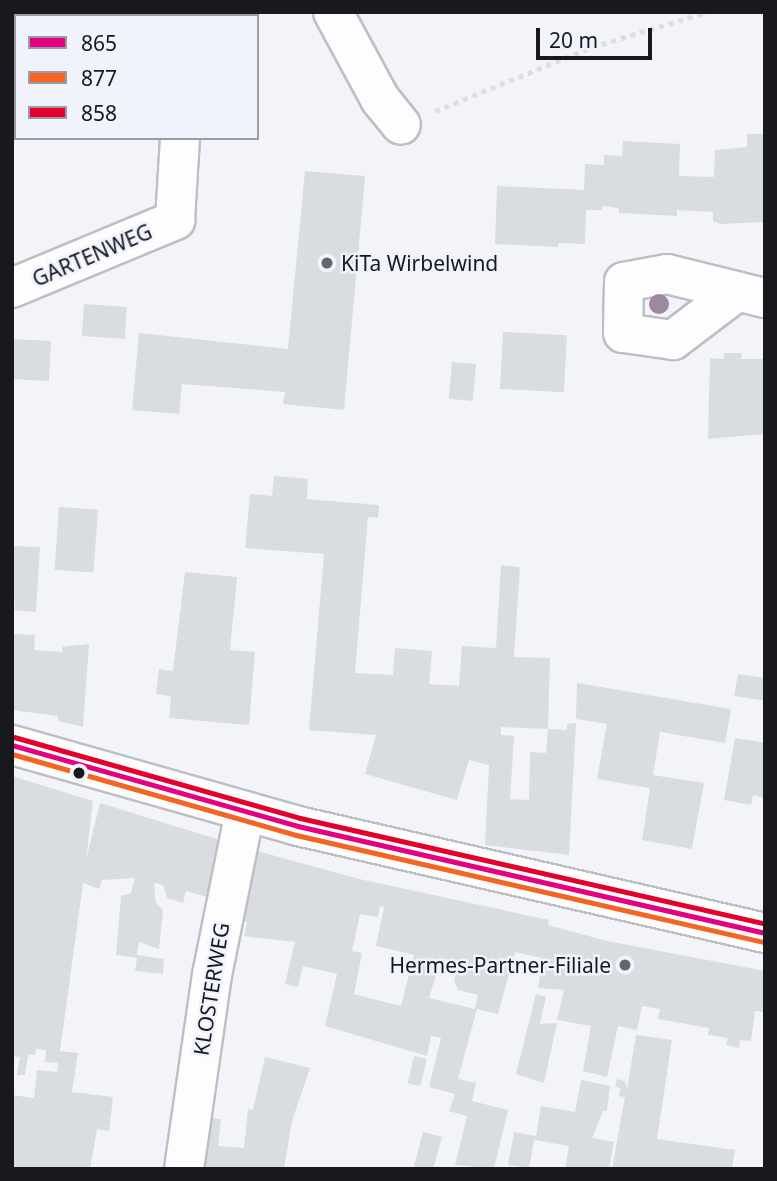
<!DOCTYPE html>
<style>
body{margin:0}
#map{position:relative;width:777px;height:1181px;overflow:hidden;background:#f3f4f9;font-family:"Noto Sans",sans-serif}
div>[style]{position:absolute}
.building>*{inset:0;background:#d9dce1;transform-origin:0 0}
.path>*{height:4.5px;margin-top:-2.25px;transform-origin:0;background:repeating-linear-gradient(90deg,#dddee0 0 5px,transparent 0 10px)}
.roads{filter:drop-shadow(2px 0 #bebfc4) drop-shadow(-2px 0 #bebfc4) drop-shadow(0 2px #bebfc4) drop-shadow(0 -2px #bebfc4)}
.minor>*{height:38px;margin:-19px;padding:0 19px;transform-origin:19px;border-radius:19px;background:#fdfdfe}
.tertiary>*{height:38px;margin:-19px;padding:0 19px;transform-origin:19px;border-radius:19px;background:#fdfdfe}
.bus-1>*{height:5px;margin:-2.5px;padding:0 2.5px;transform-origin:2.5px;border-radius:2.5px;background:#e5007d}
.bus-2>*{height:5px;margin:-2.5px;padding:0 2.5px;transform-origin:2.5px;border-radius:2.5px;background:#f26522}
.bus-3>*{height:5px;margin:-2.5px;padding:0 2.5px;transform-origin:2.5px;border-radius:2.5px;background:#e4002b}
.trees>*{width:20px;height:20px;margin:-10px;border-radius:50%;background:#9c899f}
.dots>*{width:19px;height:19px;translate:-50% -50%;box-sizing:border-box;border:4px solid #f0f2fc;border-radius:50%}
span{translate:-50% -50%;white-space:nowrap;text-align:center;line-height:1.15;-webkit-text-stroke:5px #f0f2fc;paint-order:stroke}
.street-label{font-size:21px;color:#18191f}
.poi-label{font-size:21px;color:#18191f}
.left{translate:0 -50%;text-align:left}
.right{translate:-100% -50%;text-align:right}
.frame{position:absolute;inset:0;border:14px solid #18191f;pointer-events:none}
.legend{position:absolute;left:14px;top:14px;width:245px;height:126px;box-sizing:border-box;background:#f0f2fc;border:2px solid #9a9ba4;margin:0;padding:9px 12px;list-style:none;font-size:21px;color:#18191f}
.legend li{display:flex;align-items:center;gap:14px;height:35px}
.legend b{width:35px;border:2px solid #9a9ba4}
.scale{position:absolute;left:536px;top:28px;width:116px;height:32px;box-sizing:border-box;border:4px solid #18191f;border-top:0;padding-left:9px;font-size:21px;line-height:24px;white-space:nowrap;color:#18191f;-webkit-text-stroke:5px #f0f2fc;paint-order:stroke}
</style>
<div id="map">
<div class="building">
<div style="clip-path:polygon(747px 134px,765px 134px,764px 222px,721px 224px,713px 221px,713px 212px,677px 210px,677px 216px,619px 213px,619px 208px,603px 206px,602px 210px,586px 210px,585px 244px,559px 243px,558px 247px,495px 244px,497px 186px,584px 190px,585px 164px,604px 165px,604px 155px,622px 156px,623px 141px,680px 144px,679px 176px,714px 177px,715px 150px,747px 147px)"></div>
<div style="clip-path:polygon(305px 171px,365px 176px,344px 410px,283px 404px,285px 392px,182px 384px,179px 414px,132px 410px,139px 333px,288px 349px)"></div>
<div style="left:84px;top:304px;width:43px;height:32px;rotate:4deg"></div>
<div style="left:503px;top:332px;width:64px;height:57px;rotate:3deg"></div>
<div style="left:12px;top:339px;width:39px;height:40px;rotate:3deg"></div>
<div style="clip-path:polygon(724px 353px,742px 353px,741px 359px,765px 359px,765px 434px,708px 439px,710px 358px,724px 359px)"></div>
<div style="left:452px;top:362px;width:24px;height:37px;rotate:5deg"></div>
<div style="clip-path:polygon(274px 476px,308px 479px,307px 499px,379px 505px,378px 518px,368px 517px,355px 673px,393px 675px,395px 648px,432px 651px,429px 684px,459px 686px,462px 646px,496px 648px,501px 565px,520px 567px,514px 657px,550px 658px,548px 729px,501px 727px,501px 735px,514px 736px,510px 799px,529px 800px,530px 752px,546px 753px,548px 729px,567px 730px,567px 724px,576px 723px,569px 855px,485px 845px,489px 765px,469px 760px,457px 800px,365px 774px,376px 735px,309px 730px,324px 554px,245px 548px,250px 494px,272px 496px)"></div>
<div style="left:59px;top:507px;width:39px;height:63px;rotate:4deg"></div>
<div style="clip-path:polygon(12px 546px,40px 547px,36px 612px,15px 610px)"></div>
<div style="clip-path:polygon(185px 572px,237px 577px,230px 650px,255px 652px,249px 725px,169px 718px,171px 696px,156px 694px,159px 669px,173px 671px)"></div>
<div style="clip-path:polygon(12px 634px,35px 635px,34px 650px,63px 652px,62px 647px,89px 644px,83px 727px,58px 721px,58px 716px,12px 710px)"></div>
<div style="clip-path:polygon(738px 674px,765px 678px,765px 701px,734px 696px)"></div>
<div style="clip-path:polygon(577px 683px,731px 709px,725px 743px,660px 732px,653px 775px,704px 783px,692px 849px,642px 840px,650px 788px,597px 779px,607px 724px,576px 719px)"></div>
<div style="clip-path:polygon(735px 738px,765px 743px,765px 798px,753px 795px,751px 805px,724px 800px)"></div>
<div style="clip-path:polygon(12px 776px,93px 801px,86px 860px,100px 803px,220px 840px,211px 898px,186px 891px,183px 903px,167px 898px,163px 885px,154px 883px,156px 903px,163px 910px,159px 949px,139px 942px,137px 955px,164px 959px,163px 974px,135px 971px,137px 958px,116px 955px,121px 896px,131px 893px,135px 878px,102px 880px,99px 889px,83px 883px,60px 1051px,78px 1053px,72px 1092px,113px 1097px,109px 1131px,97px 1129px,90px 1169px,12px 1169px,12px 1095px,34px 1098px,37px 1070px,57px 1072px,58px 1063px,45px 1062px,46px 1050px,36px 1049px,35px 1055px,28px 1054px,25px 1075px,17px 1075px,20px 1057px,12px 1056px)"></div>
<div style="clip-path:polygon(evenodd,257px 851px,359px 879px,549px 920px,548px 925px,607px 941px,765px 971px,765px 1012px,755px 1011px,751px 1041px,740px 1040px,739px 1048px,726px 1045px,728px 1038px,708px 1035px,709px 1028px,658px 1019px,660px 1009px,642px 1006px,637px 1030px,618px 1026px,607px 1077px,583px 1071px,591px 1026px,557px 1020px,564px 990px,538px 988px,542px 958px,515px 952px,498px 1014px,477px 1009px,458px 1079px,476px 1083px,472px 1101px,508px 1110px,494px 1169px,455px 1165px,467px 1116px,449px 1111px,455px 1094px,429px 1087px,441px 1038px,431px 1036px,427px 1056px,325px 1026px,337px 974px,303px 966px,298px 987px,285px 984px,295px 942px,244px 936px,247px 922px,238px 920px,241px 901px,257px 851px,380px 906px,384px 907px,376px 946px,414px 955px,401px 1006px,354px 994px,362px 953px,352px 951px,360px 914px,378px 917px,380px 906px,257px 851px,441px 958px,459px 962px,454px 981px,458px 990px,478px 995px,475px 1009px,429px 998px,441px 958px)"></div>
<div style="clip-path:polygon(536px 994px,546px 997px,540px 1024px,557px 1023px,544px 1083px,516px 1074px)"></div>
<div style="clip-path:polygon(636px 1035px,672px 1040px,657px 1139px,735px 1150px,732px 1169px,612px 1169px,625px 1097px,619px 1096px,620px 1088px,615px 1087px,617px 1079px,625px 1081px,627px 1089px)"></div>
<div style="left:414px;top:1056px;width:13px;height:28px;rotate:13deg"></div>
<div style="clip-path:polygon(265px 1057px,310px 1068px,292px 1121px,284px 1169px,194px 1169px,200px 1117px,221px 1119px,218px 1146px,244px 1148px,248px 1109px,253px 1110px)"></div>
<div style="clip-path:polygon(581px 1080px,610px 1086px,607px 1111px,603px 1111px,592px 1138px,614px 1142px,609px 1169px,565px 1169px,569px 1146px,534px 1140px,529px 1168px,508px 1165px,514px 1132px,536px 1136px,541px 1106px,575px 1112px)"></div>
<div style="clip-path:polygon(423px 1132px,442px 1137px,433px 1169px,413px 1169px)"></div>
</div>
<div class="path">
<div style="left:435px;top:111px;width:170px;rotate:-22.2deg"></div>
<div style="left:592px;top:47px;width:120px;rotate:-16.9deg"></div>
</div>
<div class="roads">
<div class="minor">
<div style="left:333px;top:12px;width:99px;rotate:61.6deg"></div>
<div style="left:380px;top:99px;width:33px;rotate:51deg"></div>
<div style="left:200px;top:16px;width:5px;rotate:-53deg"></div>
<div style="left:12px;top:288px;width:177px;rotate:-22.6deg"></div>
<div style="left:175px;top:220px;width:82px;rotate:-86.5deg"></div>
<div style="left:735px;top:293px;width:78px;rotate:142.8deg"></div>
<div style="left:673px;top:340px;width:50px;rotate:-172deg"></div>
<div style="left:623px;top:333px;width:51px;rotate:-88.9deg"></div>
<div style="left:624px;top:282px;width:44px;rotate:-10.5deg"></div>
<div style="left:667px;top:274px;width:101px;rotate:13.8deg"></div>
<div style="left:184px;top:1169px;width:196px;rotate:-81.8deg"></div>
<div style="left:212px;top:975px;width:167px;rotate:-78.6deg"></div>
</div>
<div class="tertiary">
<div style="left:12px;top:745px;width:297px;rotate:15.8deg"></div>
<div style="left:298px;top:826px;width:479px;rotate:12.9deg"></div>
</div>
</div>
<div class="bus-1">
<div style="left:12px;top:745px;width:297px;rotate:15.8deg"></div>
<div style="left:298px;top:826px;width:479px;rotate:12.9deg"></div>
</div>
<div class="bus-2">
<div style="left:12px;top:754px;width:295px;rotate:15.9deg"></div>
<div style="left:296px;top:835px;width:479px;rotate:12.9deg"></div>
</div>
<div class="bus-3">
<div style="left:14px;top:737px;width:297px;rotate:15.8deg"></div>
<div style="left:300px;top:818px;width:477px;rotate:12.8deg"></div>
</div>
<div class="trees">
<div style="left:659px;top:304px"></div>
</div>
<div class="dots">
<div style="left:327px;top:263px;background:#65666b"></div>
<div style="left:79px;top:773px;background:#18191f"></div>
<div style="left:625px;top:965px;background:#65666b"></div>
</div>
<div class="street-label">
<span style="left:92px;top:255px;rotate:-23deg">GARTENWEG</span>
<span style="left:211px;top:989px;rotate:-81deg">KLOSTERWEG</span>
</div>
<div class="poi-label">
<span class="left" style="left:341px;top:263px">KiTa Wirbelwind</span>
<span class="right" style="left:611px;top:965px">Hermes-Partner-Filiale</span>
</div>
<div class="frame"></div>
<ul class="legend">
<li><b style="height:9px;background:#e5007d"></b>865</li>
<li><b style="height:9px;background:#f26522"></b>877</li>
<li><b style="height:9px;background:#e4002b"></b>858</li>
</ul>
<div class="scale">20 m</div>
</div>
